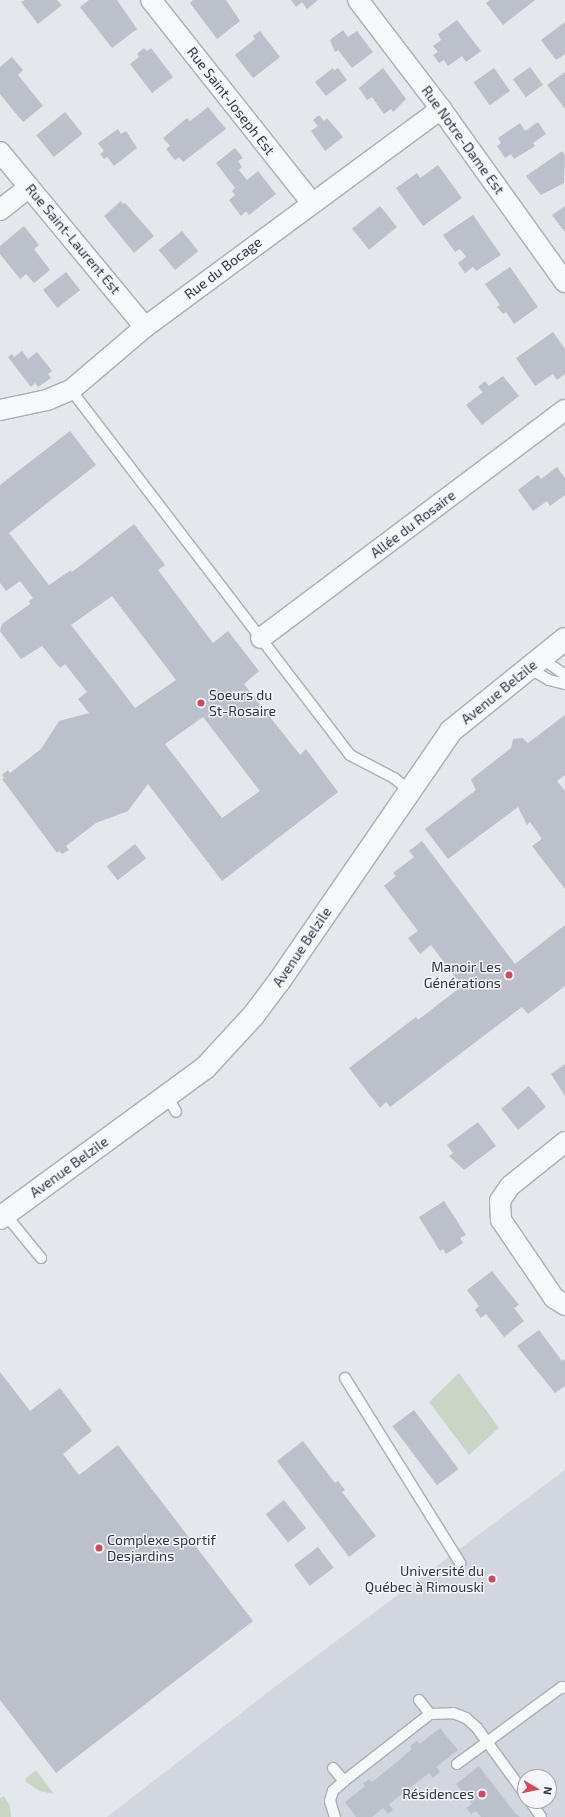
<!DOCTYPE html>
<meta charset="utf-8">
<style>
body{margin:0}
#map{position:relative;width:565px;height:1817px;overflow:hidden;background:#e4e7ec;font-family:"Exo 2",sans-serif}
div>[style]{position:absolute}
.built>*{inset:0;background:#d2d6de}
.green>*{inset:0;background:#c9d6c5}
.building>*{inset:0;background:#bbc0ca;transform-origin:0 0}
.roads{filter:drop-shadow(1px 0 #a9aeb7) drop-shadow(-1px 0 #a9aeb7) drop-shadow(0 1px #a9aeb7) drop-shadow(0 -1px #a9aeb7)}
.service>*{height:10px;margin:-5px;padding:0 5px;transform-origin:5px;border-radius:5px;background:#f7f8fa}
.minor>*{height:20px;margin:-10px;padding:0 10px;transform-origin:10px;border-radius:10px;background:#f7f8fa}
.tertiary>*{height:22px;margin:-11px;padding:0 11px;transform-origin:11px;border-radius:11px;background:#f7f8fa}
.dots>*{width:11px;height:11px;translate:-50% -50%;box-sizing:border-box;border:2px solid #f4f6f9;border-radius:50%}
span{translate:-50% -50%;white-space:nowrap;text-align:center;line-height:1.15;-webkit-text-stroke:3px #f4f6f9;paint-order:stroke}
.street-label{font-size:14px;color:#2b3445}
.poi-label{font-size:14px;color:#2b3445}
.left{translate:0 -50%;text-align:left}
.right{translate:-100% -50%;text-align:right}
.north{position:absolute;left:517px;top:1769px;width:40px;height:40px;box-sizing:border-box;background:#f4f6f9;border:1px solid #a4a8b1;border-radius:50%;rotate:99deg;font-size:11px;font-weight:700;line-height:16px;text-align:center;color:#2b3445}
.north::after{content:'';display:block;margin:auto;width:14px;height:18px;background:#d1495b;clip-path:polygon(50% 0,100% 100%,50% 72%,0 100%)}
</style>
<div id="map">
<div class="built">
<div style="clip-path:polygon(evenodd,565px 1470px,565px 1817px,107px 1817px,272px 1689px,565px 1470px,525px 1777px,549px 1777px,549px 1801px,525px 1801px,525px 1777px)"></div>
</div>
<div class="green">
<div style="clip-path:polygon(459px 1373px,499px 1428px,469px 1455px,429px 1402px)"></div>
<div style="clip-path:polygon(36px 1770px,54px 1794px,40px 1791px,26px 1782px,25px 1779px)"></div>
<div style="clip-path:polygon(4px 1796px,10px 1806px,11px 1817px,0 1817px,0 1798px)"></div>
</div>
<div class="building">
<div style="clip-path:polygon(25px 0,57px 0,62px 5px,38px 24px,21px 2px)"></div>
<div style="clip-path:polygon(89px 0,117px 0,137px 29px,112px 48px,80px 7px)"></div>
<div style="clip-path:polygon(193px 0,226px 0,240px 21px,217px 39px,190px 3px)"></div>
<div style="clip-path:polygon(291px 0,318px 0,307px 9px,302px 2px,296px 7px)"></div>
<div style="clip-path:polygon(490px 0,535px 0,503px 25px,486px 3px)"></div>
<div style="clip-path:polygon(457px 20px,481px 51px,466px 62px,462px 56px,448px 66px,444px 60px,439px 63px,433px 55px,438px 52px,433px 46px,441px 40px,438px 34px)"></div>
<div style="clip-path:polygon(565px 22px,565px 54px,556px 60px,541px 40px)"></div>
<div style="clip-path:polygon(343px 30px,348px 37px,357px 31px,373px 52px,352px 68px,338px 50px,335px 52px,330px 40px)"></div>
<div style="clip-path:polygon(260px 31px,280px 57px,253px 78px,235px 55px,255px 39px,253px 36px)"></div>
<div style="clip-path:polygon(144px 48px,147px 51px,151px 48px,173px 77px,152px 93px,130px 64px,139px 57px,137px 54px)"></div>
<div style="clip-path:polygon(12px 57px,23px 70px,18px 75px,43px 106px,23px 122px,0 94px,0 67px)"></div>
<div style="left:530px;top:67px;width:22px;height:21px;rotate:54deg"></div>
<div style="clip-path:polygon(333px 68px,334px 71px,338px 68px,347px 80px,326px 96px,315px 82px)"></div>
<div style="clip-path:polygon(383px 68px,406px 99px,393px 112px,391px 109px,384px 114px,372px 97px,367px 100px,359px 88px)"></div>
<div style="left:494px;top:68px;width:28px;height:25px;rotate:55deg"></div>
<div style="clip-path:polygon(565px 72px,565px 109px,547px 85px)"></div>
<div style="clip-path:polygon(208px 107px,226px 129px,183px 162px,179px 157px,175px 160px,166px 149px,170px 146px,163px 138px,187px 118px,190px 121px)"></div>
<div style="left:65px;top:112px;width:28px;height:37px;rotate:51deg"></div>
<div style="clip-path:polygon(319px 115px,324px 121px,327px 118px,343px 137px,325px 151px,311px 131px,318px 126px,313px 120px)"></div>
<div style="clip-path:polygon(538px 122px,546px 134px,533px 143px,535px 146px,514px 159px,511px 154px,505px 158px,497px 146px,501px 143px,498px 138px,520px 123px,525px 131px)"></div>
<div style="clip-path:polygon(118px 129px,121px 134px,126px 131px,137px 148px,114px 166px,107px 157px,104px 159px,100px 154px,104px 151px,98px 143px)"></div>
<div style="clip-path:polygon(235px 148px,243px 158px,238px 161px,242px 167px,239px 170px,247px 180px,258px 171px,276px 194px,249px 215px,246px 211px,241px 216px,229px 200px,235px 195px,232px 191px,235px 188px,216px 163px)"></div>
<div style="clip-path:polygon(562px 151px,565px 155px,564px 183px,541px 195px,526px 176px)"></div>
<div style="clip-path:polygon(438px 165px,462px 198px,423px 226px,396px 188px,417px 173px,420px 178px)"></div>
<div style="clip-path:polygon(121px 201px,123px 204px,125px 203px,154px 236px,134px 253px,104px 216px)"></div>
<div style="left:380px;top:206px;width:27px;height:36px;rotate:51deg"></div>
<div style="clip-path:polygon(565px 206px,565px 232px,552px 215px)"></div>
<div style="clip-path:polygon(473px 215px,501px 255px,476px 271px,473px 267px,465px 273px,458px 263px,466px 257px,460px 249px,455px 252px,443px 235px)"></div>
<div style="clip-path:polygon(24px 226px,39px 245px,34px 249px,50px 270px,34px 283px,26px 274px,20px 279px,0 254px,0 246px)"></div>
<div style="left:182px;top:231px;width:26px;height:30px;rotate:51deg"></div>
<div style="clip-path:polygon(510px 267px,538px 307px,514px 324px,506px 312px,503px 314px,497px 307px,500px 305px,485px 284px)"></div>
<div style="left:66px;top:272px;width:23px;height:29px;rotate:52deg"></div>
<div style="clip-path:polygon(553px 332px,565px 349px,565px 374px,557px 380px,553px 374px,535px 386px,516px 358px)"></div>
<div style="clip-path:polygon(22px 351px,28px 359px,37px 352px,52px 371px,48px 374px,51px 378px,38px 387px,35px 383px,31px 387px,8px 357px,12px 354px,14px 357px)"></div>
<div style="clip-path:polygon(503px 376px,519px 396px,482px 425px,466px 405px,483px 392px,478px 387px,485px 381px,489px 386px)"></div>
<div style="clip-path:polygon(evenodd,70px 431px,96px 465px,9px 533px,49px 585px,71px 570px,72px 572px,134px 524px,165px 565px,158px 570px,213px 643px,228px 631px,259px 671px,244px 684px,300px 755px,306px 749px,338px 792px,222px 881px,148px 784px,128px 811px,96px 823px,66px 846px,69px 850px,62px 854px,59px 851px,57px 853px,2px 779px,4px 778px,2px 775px,8px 770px,10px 773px,41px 749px,59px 721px,89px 713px,78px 699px,87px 692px,65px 664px,60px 668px,42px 646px,21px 659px,0 631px,2px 624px,30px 604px,29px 601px,33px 598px,20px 581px,6px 591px,0 583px,0 485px,70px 431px,112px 596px,176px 680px,135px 708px,71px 625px,112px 596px,70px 431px,203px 717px,260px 791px,222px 818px,165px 744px,203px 717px)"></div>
<div style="clip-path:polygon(557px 467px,565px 478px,565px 495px,550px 506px,547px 501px,533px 511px,518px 490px,538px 475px,541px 479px)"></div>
<div style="clip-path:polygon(565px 715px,565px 775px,557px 781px,565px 791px,565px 889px,532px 846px,542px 839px,530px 822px,527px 825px,518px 807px,448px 859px,425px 829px,476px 790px,471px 780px,474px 777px,511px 748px,513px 739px,522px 738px,528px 743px)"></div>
<div style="clip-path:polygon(422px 841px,515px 964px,565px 925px,565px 986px,528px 1014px,522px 1007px,390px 1107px,386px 1102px,380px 1108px,349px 1068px,416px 1017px,418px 1020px,462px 986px,431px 945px,420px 954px,408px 938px,418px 931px,384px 886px,396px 876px,393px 873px,414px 857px,409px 851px)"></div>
<div style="left:135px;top:844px;width:18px;height:36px;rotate:52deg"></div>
<div style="clip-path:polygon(565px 1064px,565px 1096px,551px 1074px)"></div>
<div style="left:529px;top:1086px;width:27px;height:36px;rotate:51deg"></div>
<div style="clip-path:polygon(478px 1122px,496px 1146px,464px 1170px,449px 1156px,453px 1153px,447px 1145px)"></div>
<div style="clip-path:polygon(444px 1201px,466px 1235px,460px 1238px,463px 1243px,446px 1254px,443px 1249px,440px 1251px,419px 1217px)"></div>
<div style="clip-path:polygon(492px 1271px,519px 1305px,514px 1308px,524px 1321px,504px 1337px,486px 1314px,481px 1318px,475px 1310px,479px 1306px,467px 1290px)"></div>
<div style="clip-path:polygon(539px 1330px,562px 1361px,565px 1359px,565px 1386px,555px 1393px,517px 1346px)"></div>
<div style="clip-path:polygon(0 1372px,30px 1411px,60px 1388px,92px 1431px,63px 1454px,79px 1475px,118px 1445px,253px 1621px,56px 1773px,0 1700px)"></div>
<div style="left:414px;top:1410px;width:74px;height:27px;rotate:53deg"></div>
<div style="clip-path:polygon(303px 1441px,335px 1483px,338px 1481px,345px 1490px,342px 1492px,376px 1536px,349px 1557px,277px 1461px)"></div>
<div style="left:284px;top:1500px;width:36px;height:23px;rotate:52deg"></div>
<div style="left:318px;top:1547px;width:26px;height:30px;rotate:53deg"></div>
<div style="clip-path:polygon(440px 1728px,458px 1750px,436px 1767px,440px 1772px,433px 1778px,429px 1773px,389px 1804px,393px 1810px,388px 1814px,383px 1808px,372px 1817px,356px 1817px,345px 1802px,365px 1786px,363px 1783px,367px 1781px,369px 1779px,372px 1782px,391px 1767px,412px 1749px,410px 1746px,414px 1743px,417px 1741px,420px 1744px)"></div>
<div style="clip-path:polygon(479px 1766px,515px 1813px,520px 1817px,481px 1817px,476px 1811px,471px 1814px,466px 1808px,472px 1804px,456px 1784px)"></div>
</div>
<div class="roads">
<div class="service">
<div style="left:71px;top:390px;width:459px;rotate:52.6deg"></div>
<div style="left:350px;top:755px;width:50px;rotate:27.6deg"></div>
<div style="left:394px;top:778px;width:19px;rotate:39deg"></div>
<div style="left:541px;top:658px;width:29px;rotate:35deg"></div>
<div style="left:529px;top:668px;width:23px;rotate:31deg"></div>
<div style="left:549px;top:680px;width:16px;rotate:14deg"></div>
<div style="left:167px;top:1095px;width:19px;rotate:62deg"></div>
<div style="left:5px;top:1214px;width:57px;rotate:50.7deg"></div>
<div style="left:345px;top:1378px;width:218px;rotate:58.1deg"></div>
<div style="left:419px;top:1700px;width:18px;rotate:52deg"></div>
<div style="left:457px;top:1764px;width:130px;rotate:-36.3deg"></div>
<div style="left:562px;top:1687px;width:3px;rotate:18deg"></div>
<div style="left:333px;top:1768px;width:17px;rotate:50deg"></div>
<div style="left:344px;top:1781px;width:15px;rotate:138deg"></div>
<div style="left:333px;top:1791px;width:10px;rotate:107deg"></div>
<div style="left:330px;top:1801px;width:17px;rotate:73deg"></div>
<div style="left:344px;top:1781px;width:109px;rotate:-37.9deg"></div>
<div style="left:430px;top:1714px;width:23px;rotate:-2deg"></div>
<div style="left:453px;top:1713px;width:14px;rotate:21deg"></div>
<div style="left:466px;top:1718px;width:15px;rotate:42deg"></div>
<div style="left:477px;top:1728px;width:82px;rotate:54deg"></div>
<div style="left:530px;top:1801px;width:19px;rotate:55deg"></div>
</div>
<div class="minor">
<div style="left:151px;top:0;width:258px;rotate:51.6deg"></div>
<div style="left:358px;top:0;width:137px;rotate:52.7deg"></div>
<div style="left:441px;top:109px;width:213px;rotate:54.4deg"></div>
<div style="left:0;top:152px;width:227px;rotate:50.4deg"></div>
<div style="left:0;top:210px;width:37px;rotate:-38deg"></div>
<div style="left:0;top:410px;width:48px;rotate:-12deg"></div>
<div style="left:47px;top:400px;width:26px;rotate:-23deg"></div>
<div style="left:71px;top:390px;width:97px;rotate:-40.4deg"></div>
<div style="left:145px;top:327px;width:368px;rotate:-36.4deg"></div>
<div style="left:261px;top:638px;width:380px;rotate:-36.9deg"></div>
<div style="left:565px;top:1142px;width:70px;rotate:141.3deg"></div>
<div style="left:510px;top:1186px;width:18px;rotate:124deg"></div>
<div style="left:500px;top:1201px;width:19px;rotate:87deg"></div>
<div style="left:501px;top:1220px;width:94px;rotate:55.8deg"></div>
<div style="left:554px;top:1298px;width:13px;rotate:32deg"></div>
</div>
<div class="tertiary">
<div style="left:0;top:1218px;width:254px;rotate:-36.2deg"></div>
<div style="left:205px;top:1068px;width:71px;rotate:-47.3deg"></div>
<div style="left:253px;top:1016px;width:45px;rotate:-53.1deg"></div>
<div style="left:280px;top:980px;width:302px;rotate:-55.5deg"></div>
<div style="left:451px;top:731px;width:146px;rotate:-38.9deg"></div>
</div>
</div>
<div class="dots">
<div style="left:201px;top:703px;background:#d1495b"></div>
<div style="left:509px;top:975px;background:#d1495b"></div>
<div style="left:99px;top:1548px;background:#d1495b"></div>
<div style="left:492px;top:1579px;background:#d1495b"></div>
<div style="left:482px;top:1794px;background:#d1495b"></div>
</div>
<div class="street-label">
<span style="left:231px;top:101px;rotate:52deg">Rue Saint-Joseph Est</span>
<span style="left:463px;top:140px;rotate:54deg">Rue Notre-Dame Est</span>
<span style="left:73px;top:239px;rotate:50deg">Rue Saint-Laurent Est</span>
<span style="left:223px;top:268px;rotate:-37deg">Rue du Bocage</span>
<span style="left:413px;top:524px;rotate:-37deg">Allée du Rosaire</span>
<span style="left:499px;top:692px;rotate:-39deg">Avenue Belzile</span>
<span style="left:302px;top:947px;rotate:-56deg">Avenue Belzile</span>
<span style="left:69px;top:1167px;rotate:-36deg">Avenue Belzile</span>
</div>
<div class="poi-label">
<span class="left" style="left:209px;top:703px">Soeurs du<br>St-Rosaire</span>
<span class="right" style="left:501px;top:975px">Manoir Les<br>Générations</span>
<span class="left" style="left:107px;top:1548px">Complexe sportif<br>Desjardins</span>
<span class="right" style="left:484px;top:1579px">Université du<br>Québec à Rimouski</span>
<span class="right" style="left:474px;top:1794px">Résidences</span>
</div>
<div class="north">N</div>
</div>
